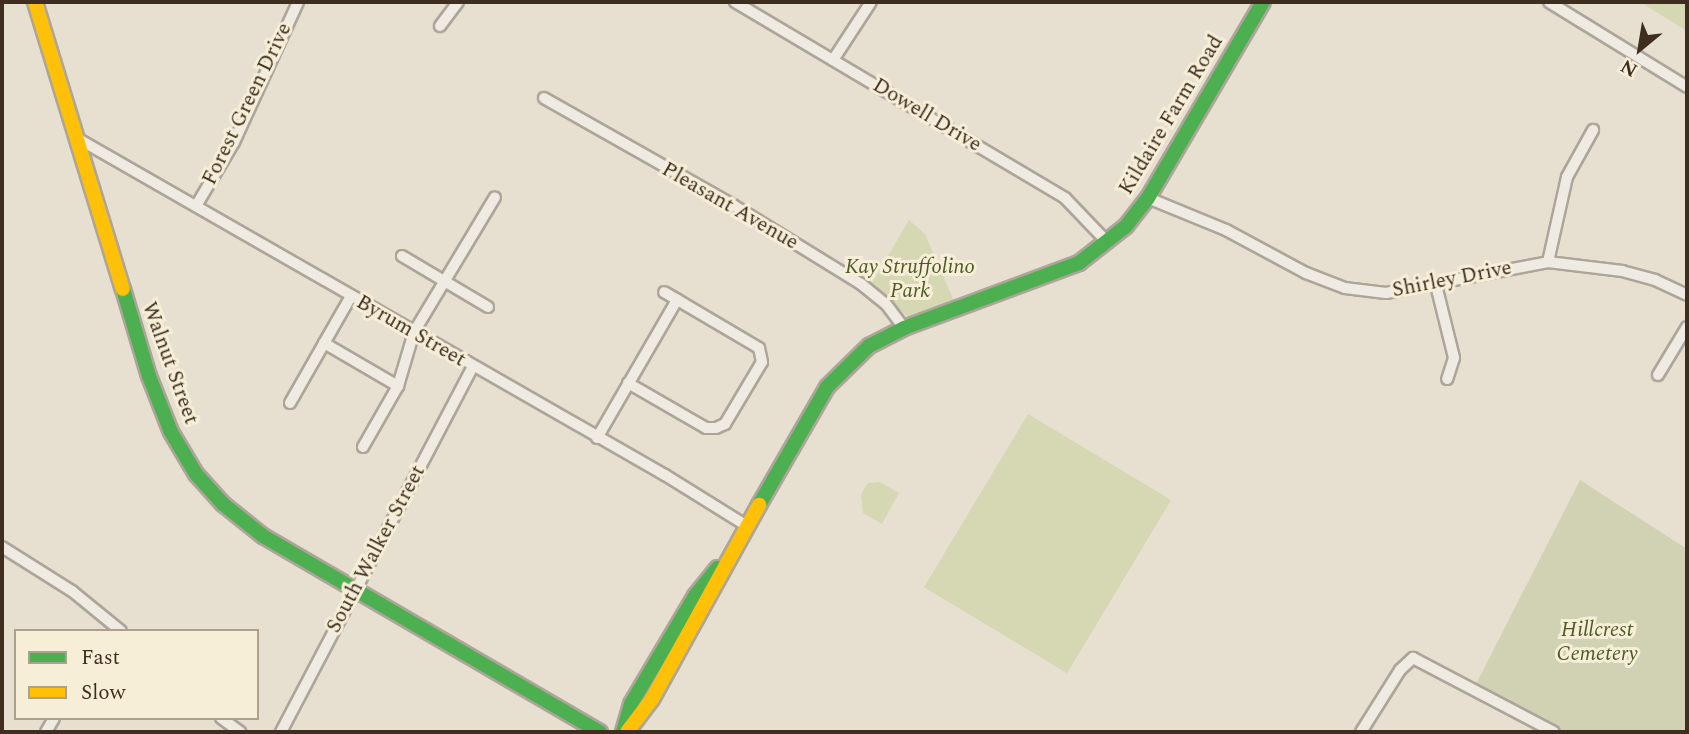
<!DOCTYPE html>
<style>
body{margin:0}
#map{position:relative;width:1689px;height:734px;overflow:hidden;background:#e7e0d1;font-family:Spectral,serif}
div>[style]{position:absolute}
.green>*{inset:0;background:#d6d7b3;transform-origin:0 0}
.cemetery>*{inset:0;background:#d1d1b3}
.roads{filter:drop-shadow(2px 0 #ada599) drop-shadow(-2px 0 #ada599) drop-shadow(0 2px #ada599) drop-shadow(0 -2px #ada599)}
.street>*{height:10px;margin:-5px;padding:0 5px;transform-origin:5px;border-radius:5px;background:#efebe3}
.fast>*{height:14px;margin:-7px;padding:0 7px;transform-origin:7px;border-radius:7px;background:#4caf50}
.slow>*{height:14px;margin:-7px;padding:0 7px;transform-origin:7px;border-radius:7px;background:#ffc107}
span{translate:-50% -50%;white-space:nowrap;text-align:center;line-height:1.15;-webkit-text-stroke:6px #f7eed8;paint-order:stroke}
.street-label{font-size:21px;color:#3d2e20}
.park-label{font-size:21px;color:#4d5a26;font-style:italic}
.frame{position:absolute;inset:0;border:4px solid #3d2e20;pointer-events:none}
.legend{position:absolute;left:14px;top:629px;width:245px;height:91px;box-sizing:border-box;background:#f7eed8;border:2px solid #ada18e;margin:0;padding:9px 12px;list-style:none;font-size:21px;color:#3d2e20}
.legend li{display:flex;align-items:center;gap:14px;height:35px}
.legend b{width:35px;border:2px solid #ada18e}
.north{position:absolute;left:1605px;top:14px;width:70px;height:70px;-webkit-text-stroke:5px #f7eed8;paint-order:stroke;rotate:210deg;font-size:19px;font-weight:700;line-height:28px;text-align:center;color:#3d2e20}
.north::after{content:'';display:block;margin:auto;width:24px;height:32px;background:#3d2e20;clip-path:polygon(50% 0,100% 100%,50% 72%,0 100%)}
</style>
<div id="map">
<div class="green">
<div style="clip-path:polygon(1640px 2px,1687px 2px,1687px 31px)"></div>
<div style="clip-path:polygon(909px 220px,925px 234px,954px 301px,909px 318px,871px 285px)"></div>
<div style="left:1028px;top:414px;width:167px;height:202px;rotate:31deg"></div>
<div style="clip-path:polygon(880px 482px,899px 493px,882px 524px,863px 513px,861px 494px,868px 483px)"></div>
</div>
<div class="cemetery">
<div style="clip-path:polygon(1580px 480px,1687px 549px,1687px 732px,1546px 732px,1473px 690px)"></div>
</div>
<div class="roads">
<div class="street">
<div style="left:735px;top:2px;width:384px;rotate:30.7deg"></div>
<div style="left:1065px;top:198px;width:62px;rotate:46.3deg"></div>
<div style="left:1549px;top:2px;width:162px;rotate:31.6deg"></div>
<div style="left:440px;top:26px;width:30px;rotate:-53deg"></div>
<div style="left:833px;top:60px;width:69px;rotate:-56.8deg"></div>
<div style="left:544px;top:98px;width:217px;rotate:29.5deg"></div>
<div style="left:733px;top:205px;width:150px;rotate:31.7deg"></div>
<div style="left:861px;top:284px;width:32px;rotate:39deg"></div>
<div style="left:886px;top:304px;width:30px;rotate:53deg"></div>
<div style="left:75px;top:137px;width:680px;rotate:29.81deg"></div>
<div style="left:665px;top:475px;width:97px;rotate:31.9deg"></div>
<div style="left:1148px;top:198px;width:84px;rotate:22.3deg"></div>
<div style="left:1226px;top:230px;width:91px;rotate:28.3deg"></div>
<div style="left:1306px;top:273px;width:42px;rotate:21deg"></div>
<div style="left:1345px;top:288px;width:41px;rotate:7deg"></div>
<div style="left:1386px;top:293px;width:165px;rotate:-10.8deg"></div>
<div style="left:1548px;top:262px;width:75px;rotate:6.9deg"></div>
<div style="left:1622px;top:271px;width:34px;rotate:15deg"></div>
<div style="left:1655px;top:280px;width:35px;rotate:25deg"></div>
<div style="left:196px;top:206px;width:74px;rotate:-59.3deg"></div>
<div style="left:234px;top:142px;width:154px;rotate:-65.4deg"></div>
<div style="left:402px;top:256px;width:100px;rotate:30.7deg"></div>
<div style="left:1548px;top:262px;width:87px;rotate:-77.4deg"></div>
<div style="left:1567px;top:177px;width:54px;rotate:-61deg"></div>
<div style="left:1436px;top:285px;width:75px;rotate:76.1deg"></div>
<div style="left:1454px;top:358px;width:22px;rotate:108deg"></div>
<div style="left:324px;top:343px;width:86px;rotate:30.2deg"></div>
<div style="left:1658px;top:375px;width:56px;rotate:-58.9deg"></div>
<div style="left:628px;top:383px;width:90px;rotate:30deg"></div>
<div style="left:706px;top:428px;width:10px"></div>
<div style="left:716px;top:428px;width:10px;rotate:-24deg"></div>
<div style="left:725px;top:424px;width:72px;rotate:-59.2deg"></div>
<div style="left:762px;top:362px;width:14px;rotate:-102deg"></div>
<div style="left:759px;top:348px;width:110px;rotate:-149.5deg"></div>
<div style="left:290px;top:403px;width:123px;rotate:-60.3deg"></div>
<div style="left:597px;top:438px;width:160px;rotate:-59.9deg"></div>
<div style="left:363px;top:447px;width:70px;rotate:-60.2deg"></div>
<div style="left:398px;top:386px;width:56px;rotate:-73.5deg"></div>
<div style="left:414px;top:332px;width:157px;rotate:-59deg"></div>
<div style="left:2px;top:547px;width:83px;rotate:32.2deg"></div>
<div style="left:72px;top:591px;width:63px;rotate:39.2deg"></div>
<div style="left:221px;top:718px;width:24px;rotate:36deg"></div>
<div style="left:46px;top:732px;width:16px;rotate:-60deg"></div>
<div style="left:281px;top:732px;width:412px;rotate:-62.3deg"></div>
<div style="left:1361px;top:732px;width:73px;rotate:-57.8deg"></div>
<div style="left:1400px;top:670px;width:18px;rotate:-43deg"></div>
<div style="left:1413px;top:658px;width:159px;rotate:27.7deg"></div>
</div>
<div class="fast">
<div style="left:123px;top:289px;width:91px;rotate:73.4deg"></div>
<div style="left:149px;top:376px;width:60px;rotate:68.6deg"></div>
<div style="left:171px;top:432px;width:49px;rotate:59.2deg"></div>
<div style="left:196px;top:474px;width:40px;rotate:48deg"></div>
<div style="left:223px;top:504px;width:51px;rotate:38.7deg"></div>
<div style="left:263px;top:536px;width:390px;rotate:30.2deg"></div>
<div style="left:759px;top:505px;width:136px;rotate:-60deg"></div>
<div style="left:827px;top:387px;width:59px;rotate:-44.3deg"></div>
<div style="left:869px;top:346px;width:39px;rotate:-27deg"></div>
<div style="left:904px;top:328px;width:187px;rotate:-20.4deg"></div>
<div style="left:1079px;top:263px;width:60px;rotate:-38.2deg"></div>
<div style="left:1126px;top:226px;width:36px;rotate:-52deg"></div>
<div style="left:1148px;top:198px;width:227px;rotate:-59.6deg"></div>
<div style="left:623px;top:732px;width:29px;rotate:-74deg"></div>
<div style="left:631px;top:704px;width:126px;rotate:-59.3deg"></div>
<div style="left:695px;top:596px;width:36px;rotate:-51deg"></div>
</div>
<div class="slow">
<div style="left:35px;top:2px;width:300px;rotate:73deg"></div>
<div style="left:627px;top:732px;width:41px;rotate:-52.9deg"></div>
<div style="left:652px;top:699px;width:222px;rotate:-61.1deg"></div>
</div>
</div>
<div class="street-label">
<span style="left:247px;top:104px;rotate:-64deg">Forest Green Drive</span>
<span style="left:927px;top:115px;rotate:31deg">Dowell Drive</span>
<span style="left:1171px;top:115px;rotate:-59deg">Kildaire Farm Road</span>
<span style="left:730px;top:206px;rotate:30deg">Pleasant Avenue</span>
<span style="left:1452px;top:279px;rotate:-11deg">Shirley Drive</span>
<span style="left:411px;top:331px;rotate:30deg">Byrum Street</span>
<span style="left:170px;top:363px;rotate:70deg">Walnut Street</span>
<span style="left:376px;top:549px;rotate:-62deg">South Walker Street</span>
</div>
<div class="park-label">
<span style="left:910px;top:279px">Kay Struffolino<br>Park</span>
<span style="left:1597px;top:642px">Hillcrest<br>Cemetery</span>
</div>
<div class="frame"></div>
<ul class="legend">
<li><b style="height:9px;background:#4caf50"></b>Fast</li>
<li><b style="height:9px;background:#ffc107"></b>Slow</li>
</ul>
<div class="north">N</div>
</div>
